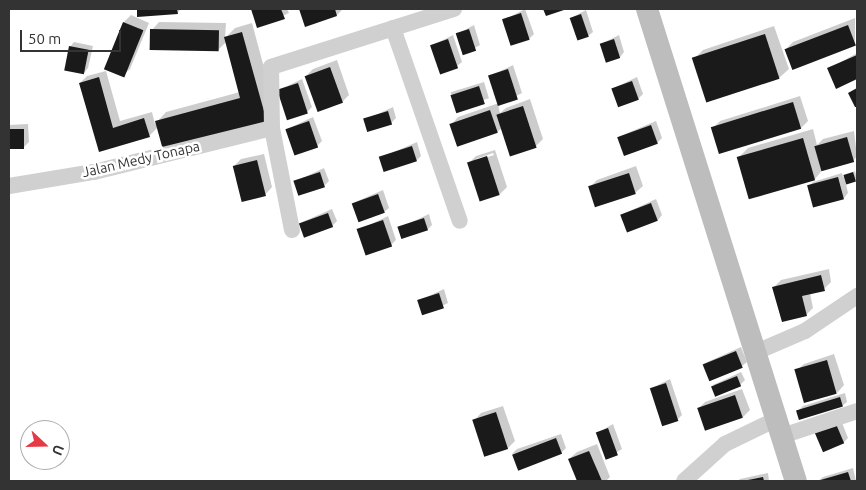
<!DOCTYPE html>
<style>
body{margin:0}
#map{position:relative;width:866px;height:490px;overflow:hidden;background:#fff;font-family:Ubuntu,sans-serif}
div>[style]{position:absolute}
.shadow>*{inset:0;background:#0003;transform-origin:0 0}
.building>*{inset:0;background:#1a1a1a;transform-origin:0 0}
.street>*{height:16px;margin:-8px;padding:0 8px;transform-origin:8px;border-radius:8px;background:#d0d0d0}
.secondary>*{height:22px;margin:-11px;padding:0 11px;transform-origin:11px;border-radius:11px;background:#bdbdbd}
span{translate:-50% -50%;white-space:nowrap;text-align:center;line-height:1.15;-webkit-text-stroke:5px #fff;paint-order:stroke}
.street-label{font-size:14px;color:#333}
.frame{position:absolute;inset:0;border:10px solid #333;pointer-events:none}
.north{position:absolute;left:20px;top:420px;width:50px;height:50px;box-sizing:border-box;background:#fff;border:1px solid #adadad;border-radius:50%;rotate:111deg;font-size:14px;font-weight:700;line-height:20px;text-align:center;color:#333}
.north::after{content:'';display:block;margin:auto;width:18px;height:22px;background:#e63946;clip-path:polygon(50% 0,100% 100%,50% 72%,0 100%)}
.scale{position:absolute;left:20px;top:30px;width:101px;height:22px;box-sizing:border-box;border:2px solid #333;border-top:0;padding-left:6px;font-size:15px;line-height:18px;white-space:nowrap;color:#333;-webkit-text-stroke:4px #fff;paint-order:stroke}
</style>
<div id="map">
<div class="shadow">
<div style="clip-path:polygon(138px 9px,181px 9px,177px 13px,138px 16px)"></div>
<div style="clip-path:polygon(252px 9px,287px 9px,289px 13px,258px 27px)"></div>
<div style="clip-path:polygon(300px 9px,343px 9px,337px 15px,306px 25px)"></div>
<div style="clip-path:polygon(525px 9px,534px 34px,529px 39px,504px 20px)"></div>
<div style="clip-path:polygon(586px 10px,593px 32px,588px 36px,571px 18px)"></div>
<div style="clip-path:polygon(131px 15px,149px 23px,130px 69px,122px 76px,124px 22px)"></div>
<div style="clip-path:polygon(855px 18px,855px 45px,786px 49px,793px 42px)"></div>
<div style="clip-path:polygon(159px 22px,226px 23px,225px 38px,235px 28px,252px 23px,276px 112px,158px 127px,149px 136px,100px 151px,80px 83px,87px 76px,106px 71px,120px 121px,152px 112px,155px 124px,166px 112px,240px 92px,227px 41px,218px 50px,152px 30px)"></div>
<div style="clip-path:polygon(474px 25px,480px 45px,464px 54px,457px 34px)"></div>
<div style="clip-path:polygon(774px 26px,789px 69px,779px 78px,693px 60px,703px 50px)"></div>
<div style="clip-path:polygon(453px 35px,462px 62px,457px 66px,431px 46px)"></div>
<div style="clip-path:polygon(619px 35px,624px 52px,620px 57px,601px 44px)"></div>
<div style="clip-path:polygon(74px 42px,93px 46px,88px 68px,84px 73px,70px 47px)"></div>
<div style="clip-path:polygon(857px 53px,857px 78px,837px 87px,829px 69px)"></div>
<div style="clip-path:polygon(337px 60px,349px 95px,342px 102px,306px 76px,313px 69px)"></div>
<div style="clip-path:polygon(513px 65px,522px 93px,498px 105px,500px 113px,506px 108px,530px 99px,543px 139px,536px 146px,503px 127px,497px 132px,451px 125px,458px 117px,499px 103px,490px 76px)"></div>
<div style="clip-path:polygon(637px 77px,643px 94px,638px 99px,612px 89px)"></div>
<div style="clip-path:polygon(302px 79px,312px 107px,307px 112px,279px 90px)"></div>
<div style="left:484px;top:82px;width:17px;height:35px;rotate:73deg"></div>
<div style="clip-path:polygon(800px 96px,808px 121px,801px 128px,713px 128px,720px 121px)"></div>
<div style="clip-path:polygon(393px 107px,396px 118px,391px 123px,365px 120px)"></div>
<div style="clip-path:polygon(313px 117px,322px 141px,317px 146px,287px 129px)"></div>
<div style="clip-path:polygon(656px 121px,662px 138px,657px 143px,618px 137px)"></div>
<div style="clip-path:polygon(28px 124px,29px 142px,24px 147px,9px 148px,9px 125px)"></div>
<div style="clip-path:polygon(813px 129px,817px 145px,823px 139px,854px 131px,857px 156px,853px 161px,824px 168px,815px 179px,738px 158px,748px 148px)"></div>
<div style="clip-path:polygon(417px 142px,421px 156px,417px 160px,380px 158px)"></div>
<div style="clip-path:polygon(evenodd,495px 150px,507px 187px,500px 194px,481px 200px,469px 163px,476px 156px,495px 150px,493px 153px,494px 155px,476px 161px,476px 159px,493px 153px)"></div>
<div style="clip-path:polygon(264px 154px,272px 187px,265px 195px,234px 166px,241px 159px)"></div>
<div style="clip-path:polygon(636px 166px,643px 186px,635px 193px,590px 187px,597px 180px)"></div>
<div style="clip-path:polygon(324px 168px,329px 181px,324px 186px,296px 181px)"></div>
<div style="clip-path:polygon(855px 171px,857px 180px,846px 184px,848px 193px,844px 198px,808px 187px,813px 182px,842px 173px,843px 177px)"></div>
<div style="clip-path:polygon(383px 190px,389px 208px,384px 212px,353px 203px)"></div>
<div style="clip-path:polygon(656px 199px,662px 215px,658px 220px,621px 215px)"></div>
<div style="clip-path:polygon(332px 209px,337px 221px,332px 226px,300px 223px)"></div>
<div style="clip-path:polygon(429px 214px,432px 225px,428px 229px,399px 228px)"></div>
<div style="clip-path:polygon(388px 216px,396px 240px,391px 245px,359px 230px)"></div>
<div style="clip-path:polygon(829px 269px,831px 282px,824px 289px,810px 293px,813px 308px,806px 315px,774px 287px,781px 280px)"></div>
<div style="clip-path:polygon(444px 289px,448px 303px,423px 315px,418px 301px)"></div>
<div style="clip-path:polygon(741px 347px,747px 362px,742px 366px,703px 364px)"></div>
<div style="clip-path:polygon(834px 354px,844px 385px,837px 393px,796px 371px,804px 364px)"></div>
<div style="clip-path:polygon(741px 372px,745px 380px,740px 385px,713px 385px)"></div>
<div style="clip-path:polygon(670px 379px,682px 415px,677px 420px,652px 388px)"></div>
<div style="clip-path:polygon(742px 389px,750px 410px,743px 417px,698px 409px,705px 402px)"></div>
<div style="clip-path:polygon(845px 393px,847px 402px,842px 406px,798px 411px,803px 406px)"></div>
<div style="clip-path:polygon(503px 406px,515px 441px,508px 448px,486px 456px,474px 421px,481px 413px)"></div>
<div style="clip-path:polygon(841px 420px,848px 438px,844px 442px,816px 434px)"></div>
<div style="clip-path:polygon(613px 424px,622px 449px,607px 458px,597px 433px)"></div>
<div style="clip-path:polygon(561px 434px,566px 448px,561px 453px,512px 454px,517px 449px)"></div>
<div style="clip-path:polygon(597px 444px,610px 477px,606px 481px,578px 481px,569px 459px,577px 452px)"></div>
<div style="clip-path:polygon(853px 468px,856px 481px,818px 481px,823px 477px)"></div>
<div style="clip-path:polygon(768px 473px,769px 481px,738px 481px,740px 479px)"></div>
</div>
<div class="building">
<div style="clip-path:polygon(137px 9px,177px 9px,178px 14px,137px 17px)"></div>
<div style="clip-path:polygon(251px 9px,281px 9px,285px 19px,257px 28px)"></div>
<div style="clip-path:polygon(299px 9px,335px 9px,337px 16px,305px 27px)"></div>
<div style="clip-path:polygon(543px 9px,567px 9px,546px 16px)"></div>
<div style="left:521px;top:13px;width:28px;height:20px;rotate:72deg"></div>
<div style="left:581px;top:14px;width:24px;height:12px;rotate:71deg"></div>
<div style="left:123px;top:22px;width:22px;height:51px;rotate:22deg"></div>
<div style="left:848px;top:25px;width:22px;height:68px;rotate:69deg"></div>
<div style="left:150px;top:29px;width:69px;height:21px;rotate:1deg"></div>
<div style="left:469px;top:29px;width:23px;height:14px;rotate:72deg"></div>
<div style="clip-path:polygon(242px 32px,267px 122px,163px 150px,155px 121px,240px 98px,224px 37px)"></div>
<div style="left:765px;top:34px;width:47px;height:77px;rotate:72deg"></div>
<div style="left:448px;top:39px;width:31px;height:19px;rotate:71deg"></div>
<div style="left:614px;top:39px;width:20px;height:15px;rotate:72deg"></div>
<div style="left:69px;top:46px;width:20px;height:25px;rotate:11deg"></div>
<div style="clip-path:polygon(857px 55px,857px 79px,836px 89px,827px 68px)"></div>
<div style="left:330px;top:67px;width:38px;height:27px;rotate:70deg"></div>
<div style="left:508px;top:69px;width:32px;height:21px;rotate:72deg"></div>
<div style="clip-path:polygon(99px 77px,113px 128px,144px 118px,150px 137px,99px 152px,79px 83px)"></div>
<div style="left:632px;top:81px;width:20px;height:22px;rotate:70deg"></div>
<div style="left:298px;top:83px;width:32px;height:22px;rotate:72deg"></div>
<div style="left:479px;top:86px;width:19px;height:30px;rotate:72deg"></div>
<div style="clip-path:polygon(857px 88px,857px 107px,855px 107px,848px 93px)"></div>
<div style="left:793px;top:102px;width:28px;height:86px;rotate:73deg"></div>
<div style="left:523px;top:106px;width:44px;height:28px;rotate:72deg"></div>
<div style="left:490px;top:110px;width:24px;height:43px;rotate:71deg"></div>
<div style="left:388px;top:111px;width:14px;height:26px;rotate:73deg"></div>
<div style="left:309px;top:121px;width:28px;height:25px;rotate:71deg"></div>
<div style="left:651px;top:125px;width:20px;height:36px;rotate:70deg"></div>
<div style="left:9px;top:129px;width:15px;height:20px"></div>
<div style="left:847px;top:137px;width:26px;height:34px;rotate:74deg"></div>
<div style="left:803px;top:138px;width:44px;height:69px;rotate:74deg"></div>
<div style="left:412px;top:146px;width:16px;height:35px;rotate:72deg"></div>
<div style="left:487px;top:156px;width:41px;height:21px;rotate:72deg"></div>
<div style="left:257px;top:160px;width:37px;height:25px;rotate:76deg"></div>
<div style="left:320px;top:172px;width:16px;height:28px;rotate:72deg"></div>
<div style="left:853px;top:172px;width:10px;height:10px;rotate:73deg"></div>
<div style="left:629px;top:173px;width:22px;height:43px;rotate:72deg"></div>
<div style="left:838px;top:177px;width:23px;height:32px;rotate:75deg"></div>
<div style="left:378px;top:194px;width:20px;height:28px;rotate:70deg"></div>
<div style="left:651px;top:203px;width:19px;height:33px;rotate:69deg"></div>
<div style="left:328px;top:213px;width:15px;height:31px;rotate:70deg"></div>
<div style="left:424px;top:218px;width:13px;height:28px;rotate:72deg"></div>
<div style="left:383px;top:220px;width:28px;height:28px;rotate:71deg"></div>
<div style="clip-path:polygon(821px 275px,825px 291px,802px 296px,807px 316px,782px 322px,772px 287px)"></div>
<div style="left:439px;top:293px;width:16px;height:23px;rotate:72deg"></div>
<div style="left:736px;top:351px;width:18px;height:36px;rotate:68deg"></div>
<div style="left:827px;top:360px;width:35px;height:34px;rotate:74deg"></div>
<div style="left:737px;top:376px;width:11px;height:28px;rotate:68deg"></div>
<div style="left:666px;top:383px;width:40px;height:17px;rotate:72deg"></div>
<div style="left:735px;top:395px;width:24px;height:40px;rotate:71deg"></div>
<div style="left:840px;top:397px;width:10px;height:46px;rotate:73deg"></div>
<div style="left:496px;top:412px;width:39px;height:25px;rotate:72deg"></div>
<div style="left:836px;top:424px;width:21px;height:23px;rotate:67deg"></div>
<div style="left:608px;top:428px;width:29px;height:13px;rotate:70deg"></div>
<div style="left:556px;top:438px;width:17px;height:47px;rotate:69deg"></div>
<div style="clip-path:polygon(589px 451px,602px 481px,577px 481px,568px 459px)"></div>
<div style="clip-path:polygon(848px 472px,851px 481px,817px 481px)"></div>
<div style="clip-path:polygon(763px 477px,764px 481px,748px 481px,748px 480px)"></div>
</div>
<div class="street">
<div style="left:393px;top:28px;width:204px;rotate:70.9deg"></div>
<div style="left:9px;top:186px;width:86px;rotate:-9.4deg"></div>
<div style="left:94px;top:172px;width:183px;rotate:-13.9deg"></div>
<div style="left:292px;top:230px;width:104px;rotate:-101.1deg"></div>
<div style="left:272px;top:128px;width:61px;rotate:-90.9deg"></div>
<div style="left:271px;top:67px;width:192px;rotate:-17.6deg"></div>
<div style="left:756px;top:352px;width:53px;rotate:-23.2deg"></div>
<div style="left:805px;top:331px;width:63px;rotate:-33.9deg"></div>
<div style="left:782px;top:436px;width:79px;rotate:-18.4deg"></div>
<div style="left:684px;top:481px;width:55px;rotate:-42.1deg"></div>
<div style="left:725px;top:444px;width:58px;rotate:-25.7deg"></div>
</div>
<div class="secondary">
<div style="left:647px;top:9px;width:495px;rotate:72.5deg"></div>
</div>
<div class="street-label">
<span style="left:141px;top:159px;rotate:-13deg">Jalan Medy Tonapa</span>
</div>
<div class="frame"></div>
<div class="north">U</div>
<div class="scale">50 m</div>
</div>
